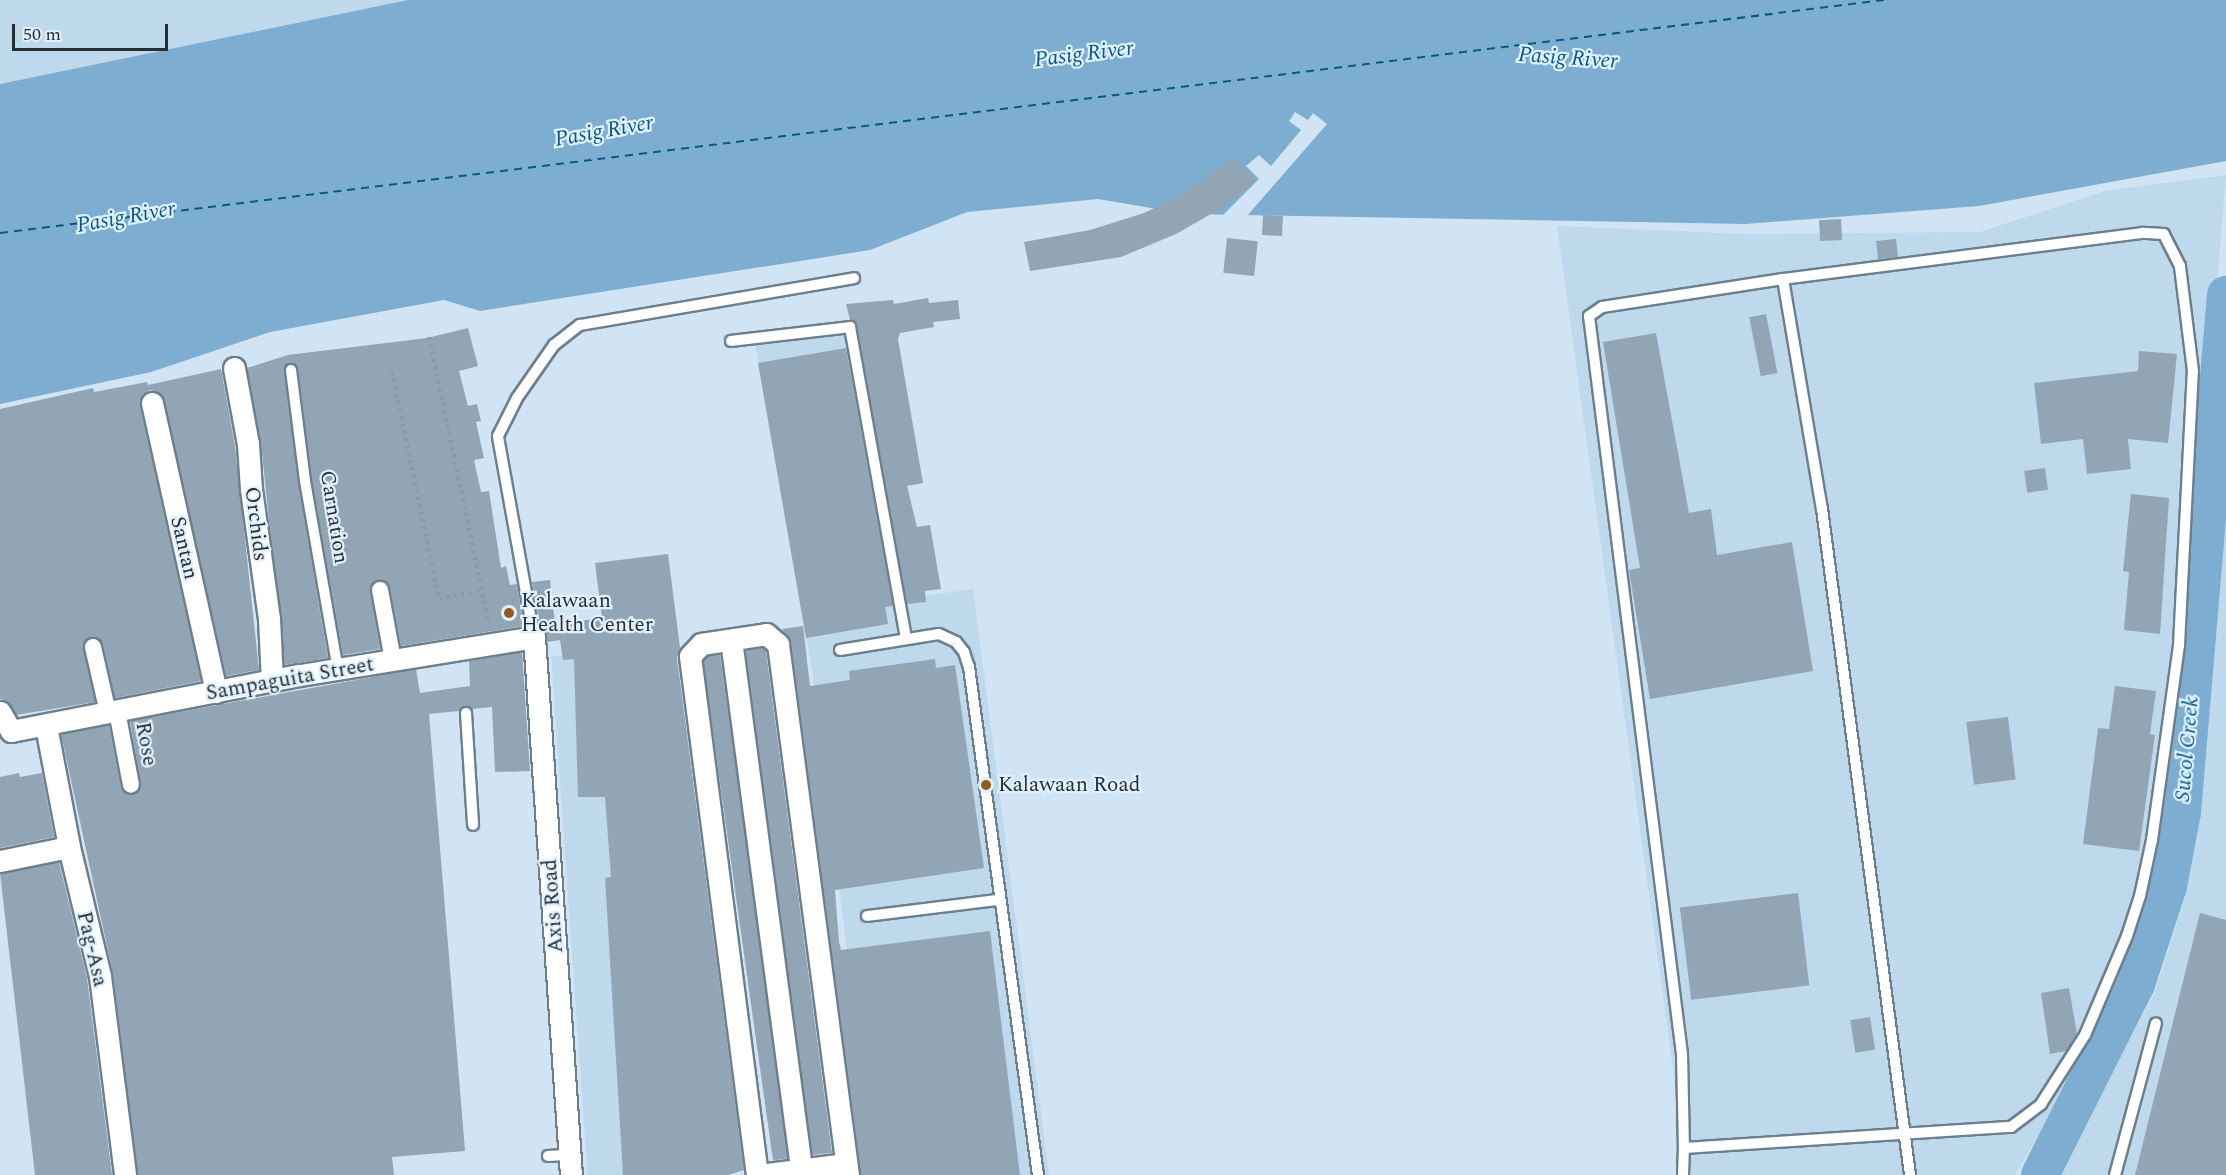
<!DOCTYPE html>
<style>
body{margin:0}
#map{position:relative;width:2226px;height:1175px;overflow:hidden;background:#d0e4f3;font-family:Spectral,serif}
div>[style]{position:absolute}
.built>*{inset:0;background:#bed8ec;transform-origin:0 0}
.water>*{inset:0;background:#7dadd0}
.pier>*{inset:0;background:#d0e4f3}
.river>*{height:38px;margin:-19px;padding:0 19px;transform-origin:19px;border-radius:19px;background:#7dadd0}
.ferry>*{height:1.5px;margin-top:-0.75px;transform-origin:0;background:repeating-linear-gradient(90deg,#035a87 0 8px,transparent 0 14px)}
.building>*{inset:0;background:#92a5b4;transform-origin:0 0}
.path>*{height:4px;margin-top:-2px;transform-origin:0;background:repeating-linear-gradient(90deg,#8b9aa6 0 3px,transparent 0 7.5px)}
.roads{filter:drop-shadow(2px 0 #6d7f8d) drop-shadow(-2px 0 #6d7f8d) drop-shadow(0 2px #6d7f8d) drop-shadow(0 -2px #6d7f8d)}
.service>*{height:10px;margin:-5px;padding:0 5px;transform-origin:5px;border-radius:5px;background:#fff}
.pedestrian>*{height:16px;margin:-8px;padding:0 8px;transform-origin:8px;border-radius:8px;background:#fff}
.minor>*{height:21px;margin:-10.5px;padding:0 10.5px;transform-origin:10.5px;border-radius:10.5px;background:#fff}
.dots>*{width:16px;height:16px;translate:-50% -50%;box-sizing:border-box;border:3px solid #e0f1fd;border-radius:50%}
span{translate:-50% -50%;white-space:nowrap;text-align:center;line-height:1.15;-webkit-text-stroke:4.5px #e0f1fd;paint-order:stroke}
.street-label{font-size:21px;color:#272e34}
.poi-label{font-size:21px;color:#272e34}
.left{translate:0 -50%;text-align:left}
.water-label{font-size:22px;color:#035a87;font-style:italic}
.scale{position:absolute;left:12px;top:24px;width:156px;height:27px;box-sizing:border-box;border:3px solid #272e34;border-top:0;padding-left:8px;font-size:18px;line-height:21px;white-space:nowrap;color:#272e34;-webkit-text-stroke:4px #e0f1fd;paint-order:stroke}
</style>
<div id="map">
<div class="built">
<div style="clip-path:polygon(0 0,408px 0,0 84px)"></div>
<div style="clip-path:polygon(2226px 175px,2188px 638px,2150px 901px,2098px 1035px,2015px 1175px,1676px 1175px,1675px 1083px,1557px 226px,1747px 234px,1980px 232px,2105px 191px)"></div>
<div style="clip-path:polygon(857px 323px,910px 598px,973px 589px,1049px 1175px,875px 1175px,811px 663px,754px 336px)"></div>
<div style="clip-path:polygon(2226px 469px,2226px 1175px,2058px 1175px,2155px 992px,2185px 897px)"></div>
<div style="left:663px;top:649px;width:527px;height:112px;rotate:86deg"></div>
</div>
<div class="water">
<div style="clip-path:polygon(408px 0,2226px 0,2226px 161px,1979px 206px,1746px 224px,1187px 214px,1098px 199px,967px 212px,870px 250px,480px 311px,444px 300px,270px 332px,151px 372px,0 404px,0 84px)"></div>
</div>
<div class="pier">
<div style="clip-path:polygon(1295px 112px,1308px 120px,1313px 113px,1327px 124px,1246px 217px,1221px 217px,1259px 179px,1246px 166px,1259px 155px,1271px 166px,1301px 130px,1289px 121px)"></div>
</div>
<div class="river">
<div style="left:2040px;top:1175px;width:214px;rotate:-63.3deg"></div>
<div style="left:2136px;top:984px;width:103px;rotate:-71.9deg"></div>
<div style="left:2168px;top:886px;width:75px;rotate:-79.3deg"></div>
<div style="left:2182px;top:812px;width:519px;rotate:-85.14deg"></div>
</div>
<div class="ferry">
<div style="left:0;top:233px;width:1898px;rotate:-7.05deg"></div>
</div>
<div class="building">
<div style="clip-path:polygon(1233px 158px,1256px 181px,1225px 206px,1176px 234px,1121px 257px,1030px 271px,1024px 242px,1090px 230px,1144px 213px,1179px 196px)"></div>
<div style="left:1263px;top:215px;width:20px;height:20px;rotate:3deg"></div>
<div style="left:1841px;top:219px;width:21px;height:22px;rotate:87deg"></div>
<div style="left:1227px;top:238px;width:31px;height:35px;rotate:6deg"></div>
<div style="left:1896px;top:239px;width:18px;height:20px;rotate:84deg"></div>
<div style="clip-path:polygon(928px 298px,929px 303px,958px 300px,960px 319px,933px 322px,934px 327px,900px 333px,898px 339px,923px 483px,907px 486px,917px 527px,930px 525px,941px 589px,925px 591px,926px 602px,907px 604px,857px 326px,850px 320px,846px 304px,893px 300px,894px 304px)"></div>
<div style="left:1766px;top:314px;width:60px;height:17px;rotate:79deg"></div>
<div style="clip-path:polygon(468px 328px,478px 366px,459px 371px,468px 406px,477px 404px,481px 421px,476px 422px,484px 458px,474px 460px,481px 492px,489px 491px,501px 568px,506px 566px,510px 585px,517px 584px,524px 626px,401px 646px,390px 588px,379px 580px,370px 591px,380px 649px,343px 655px,312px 480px,298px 369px,290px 363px,284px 371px,298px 482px,328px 658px,284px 665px,261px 443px,247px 368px,288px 355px,427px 338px)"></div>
<div style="clip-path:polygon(1656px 333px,1689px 513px,1711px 509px,1717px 555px,1792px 542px,1813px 671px,1650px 699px,1629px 570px,1640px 568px,1603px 342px)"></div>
<div style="clip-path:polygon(846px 348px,893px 606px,885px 607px,888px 624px,806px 638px,758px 363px)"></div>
<div style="clip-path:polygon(2139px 351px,2177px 354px,2168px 443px,2128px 439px,2131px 469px,2087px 474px,2083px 439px,2041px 444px,2034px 383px,2138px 371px)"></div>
<div style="clip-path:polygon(221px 369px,235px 446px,259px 670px,226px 676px,164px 400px,161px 394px,150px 390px,143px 394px,140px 406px,201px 681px,115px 698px,103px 644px,91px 637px,83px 649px,95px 702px,16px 715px,7px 701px,0 699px,0 409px,93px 388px,94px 392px,147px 382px,148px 385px)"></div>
<div style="left:2045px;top:468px;width:22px;height:21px;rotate:82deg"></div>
<div style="clip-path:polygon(2131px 494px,2169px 498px,2160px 634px,2124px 630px,2129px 572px,2123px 571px)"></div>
<div style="clip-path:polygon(668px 554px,680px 648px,677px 658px,744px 1170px,728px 1175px,623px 1175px,605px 878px,611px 877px,605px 797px,578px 797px,574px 659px,563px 660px,560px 640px,547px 642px,540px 626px,532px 582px,550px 580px,555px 624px,602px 618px,595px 563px)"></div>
<div style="clip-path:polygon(803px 626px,810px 686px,850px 680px,849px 671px,935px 659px,936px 668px,955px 665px,984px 868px,835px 890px,839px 942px,841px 950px,990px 931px,1020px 1175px,861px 1175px,791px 642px,782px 629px)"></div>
<div style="clip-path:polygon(762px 647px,766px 651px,832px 1153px,812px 1155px,745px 650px)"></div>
<div style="clip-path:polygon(522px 652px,530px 771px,495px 772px,492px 707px,472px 709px,465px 706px,459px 711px,429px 714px,465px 1151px,392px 1157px,394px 1175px,138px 1175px,113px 974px,61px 734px,109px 725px,121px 788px,132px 795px,141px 784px,130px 721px,416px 669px,420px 693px,470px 686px,469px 661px)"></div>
<div style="left:720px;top:654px;width:509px;height:18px;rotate:82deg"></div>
<div style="clip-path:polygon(2115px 686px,2156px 691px,2150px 734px,2155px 735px,2139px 851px,2083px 844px,2098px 728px,2109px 729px)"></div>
<div style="left:2008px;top:717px;width:63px;height:42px;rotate:83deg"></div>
<div style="clip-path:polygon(19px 773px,20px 777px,42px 773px,54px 837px,0 848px,0 777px)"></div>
<div style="clip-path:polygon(59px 862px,87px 978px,112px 1175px,35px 1175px,0 873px)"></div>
<div style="left:1798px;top:893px;width:93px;height:119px;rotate:83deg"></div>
<div style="clip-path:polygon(2200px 913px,2226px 920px,2226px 1175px,2135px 1175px)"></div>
<div style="clip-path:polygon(2069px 988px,2077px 1034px,2066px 1051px,2050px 1054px,2041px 993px)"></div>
<div style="left:1870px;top:1017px;width:33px;height:20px;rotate:81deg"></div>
</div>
<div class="path">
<div style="left:429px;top:337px;width:293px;rotate:78.2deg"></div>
<div style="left:392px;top:372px;width:232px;rotate:78.3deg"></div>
<div style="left:439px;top:599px;width:44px;rotate:-11.8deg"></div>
</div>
<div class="roads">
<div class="service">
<div style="left:1783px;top:279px;width:233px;rotate:80.4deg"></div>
<div style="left:1822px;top:509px;width:672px;rotate:82.47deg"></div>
<div style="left:731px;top:341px;width:120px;rotate:-6.7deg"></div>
<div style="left:850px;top:327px;width:316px;rotate:79.8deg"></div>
<div style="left:291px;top:370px;width:112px;rotate:82.8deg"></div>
<div style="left:305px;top:481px;width:192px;rotate:80.1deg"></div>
<div style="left:534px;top:637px;width:204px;rotate:-100.2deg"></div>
<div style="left:498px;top:436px;width:42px;rotate:-63.4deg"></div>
<div style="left:517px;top:398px;width:65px;rotate:-55.1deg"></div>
<div style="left:554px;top:345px;width:33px;rotate:-38deg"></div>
<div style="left:580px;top:325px;width:278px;rotate:-9.7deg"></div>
<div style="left:840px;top:650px;width:100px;rotate:-9.2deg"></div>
<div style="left:939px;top:634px;width:19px;rotate:25deg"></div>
<div style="left:956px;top:642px;width:13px;rotate:51deg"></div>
<div style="left:964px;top:652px;width:16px;rotate:72deg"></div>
<div style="left:969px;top:667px;width:513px;rotate:82.27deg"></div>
<div style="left:466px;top:713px;width:112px;rotate:86.4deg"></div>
<div style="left:867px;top:916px;width:132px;rotate:-7deg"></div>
<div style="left:548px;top:1156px;width:22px;rotate:-3deg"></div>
<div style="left:1683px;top:1175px;width:27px;rotate:-88deg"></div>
<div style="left:1684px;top:1148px;width:328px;rotate:-3.7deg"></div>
<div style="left:2011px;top:1127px;width:38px;rotate:-37deg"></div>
<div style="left:2041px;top:1104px;width:82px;rotate:-57.5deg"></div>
<div style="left:2085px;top:1035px;width:108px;rotate:-67deg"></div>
<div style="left:2127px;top:936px;width:42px;rotate:-72deg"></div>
<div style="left:2140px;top:896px;width:57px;rotate:-77.9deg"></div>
<div style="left:2152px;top:840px;width:197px;rotate:-82.1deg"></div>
<div style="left:2179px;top:645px;width:274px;rotate:-87.1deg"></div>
<div style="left:2193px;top:371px;width:106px;rotate:-97.1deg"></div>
<div style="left:2180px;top:266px;width:36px;rotate:-117deg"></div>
<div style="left:2164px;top:234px;width:22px;rotate:-177deg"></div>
<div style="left:2142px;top:233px;width:362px;rotate:172.7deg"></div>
<div style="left:1783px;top:279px;width:183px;rotate:171.2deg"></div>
<div style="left:1602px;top:307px;width:16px;rotate:145deg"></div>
<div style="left:1589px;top:316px;width:744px;rotate:82.82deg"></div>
<div style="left:1682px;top:1054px;width:94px;rotate:88.8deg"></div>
<div style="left:2115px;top:1175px;width:157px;rotate:-74.9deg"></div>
</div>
<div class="pedestrian">
<div style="left:380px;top:590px;width:71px;rotate:79.5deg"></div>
<div style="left:93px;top:647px;width:68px;rotate:77.2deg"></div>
<div style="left:117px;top:711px;width:75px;rotate:79.3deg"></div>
</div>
<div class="minor">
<div style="left:234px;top:368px;width:77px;rotate:79.6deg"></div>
<div style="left:248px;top:444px;width:45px;rotate:86.2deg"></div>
<div style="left:251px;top:489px;width:131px;rotate:82.1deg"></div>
<div style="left:269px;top:619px;width:62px;rotate:87.2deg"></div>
<div style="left:152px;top:403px;width:296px;rotate:77.5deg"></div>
<div style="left:731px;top:640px;width:540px;rotate:82.44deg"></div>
<div style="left:0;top:712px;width:22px;rotate:60deg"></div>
<div style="left:11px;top:731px;width:294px;rotate:-11deg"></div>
<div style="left:300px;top:675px;width:237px;rotate:-9.2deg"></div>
<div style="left:534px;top:637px;width:539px;rotate:86.07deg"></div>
<div style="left:46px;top:726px;width:123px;rotate:79.2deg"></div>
<div style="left:69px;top:847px;width:133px;rotate:76.5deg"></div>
<div style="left:100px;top:976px;width:201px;rotate:82.8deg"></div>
<div style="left:0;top:861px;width:70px;rotate:-11.5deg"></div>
<div style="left:757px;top:1175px;width:523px;rotate:-97.36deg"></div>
<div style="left:690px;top:656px;width:16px;rotate:-47deg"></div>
<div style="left:701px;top:644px;width:66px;rotate:-8.7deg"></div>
<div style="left:766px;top:634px;width:16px;rotate:40deg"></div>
<div style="left:778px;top:644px;width:536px;rotate:82.49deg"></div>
<div style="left:759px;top:1175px;width:88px;rotate:-7.2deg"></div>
</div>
</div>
<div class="dots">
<div style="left:509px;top:613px;background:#96591c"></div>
<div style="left:986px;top:785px;background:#96591c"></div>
</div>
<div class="street-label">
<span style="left:334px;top:517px;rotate:81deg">Carnation</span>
<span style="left:256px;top:524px;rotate:83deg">Orchids</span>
<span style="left:184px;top:548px;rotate:77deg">Santan</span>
<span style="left:290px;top:679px;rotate:-10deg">Sampaguita Street</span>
<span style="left:146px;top:744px;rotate:80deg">Rose</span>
<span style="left:553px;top:906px;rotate:-94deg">Axis Road</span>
<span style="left:92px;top:949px;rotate:77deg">Pag-Asa</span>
</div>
<div class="poi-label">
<span class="left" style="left:521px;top:613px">Kalawaan<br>Health Center</span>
<span class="left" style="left:998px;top:785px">Kalawaan Road</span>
</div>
<div class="water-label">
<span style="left:1084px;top:54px;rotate:-7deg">Pasig River</span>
<span style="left:1568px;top:58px;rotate:4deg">Pasig River</span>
<span style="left:604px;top:131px;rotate:-10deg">Pasig River</span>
<span style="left:126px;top:217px;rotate:-10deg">Pasig River</span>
<span style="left:2187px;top:749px;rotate:-85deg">Sucol Creek</span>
</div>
<div class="scale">50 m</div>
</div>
